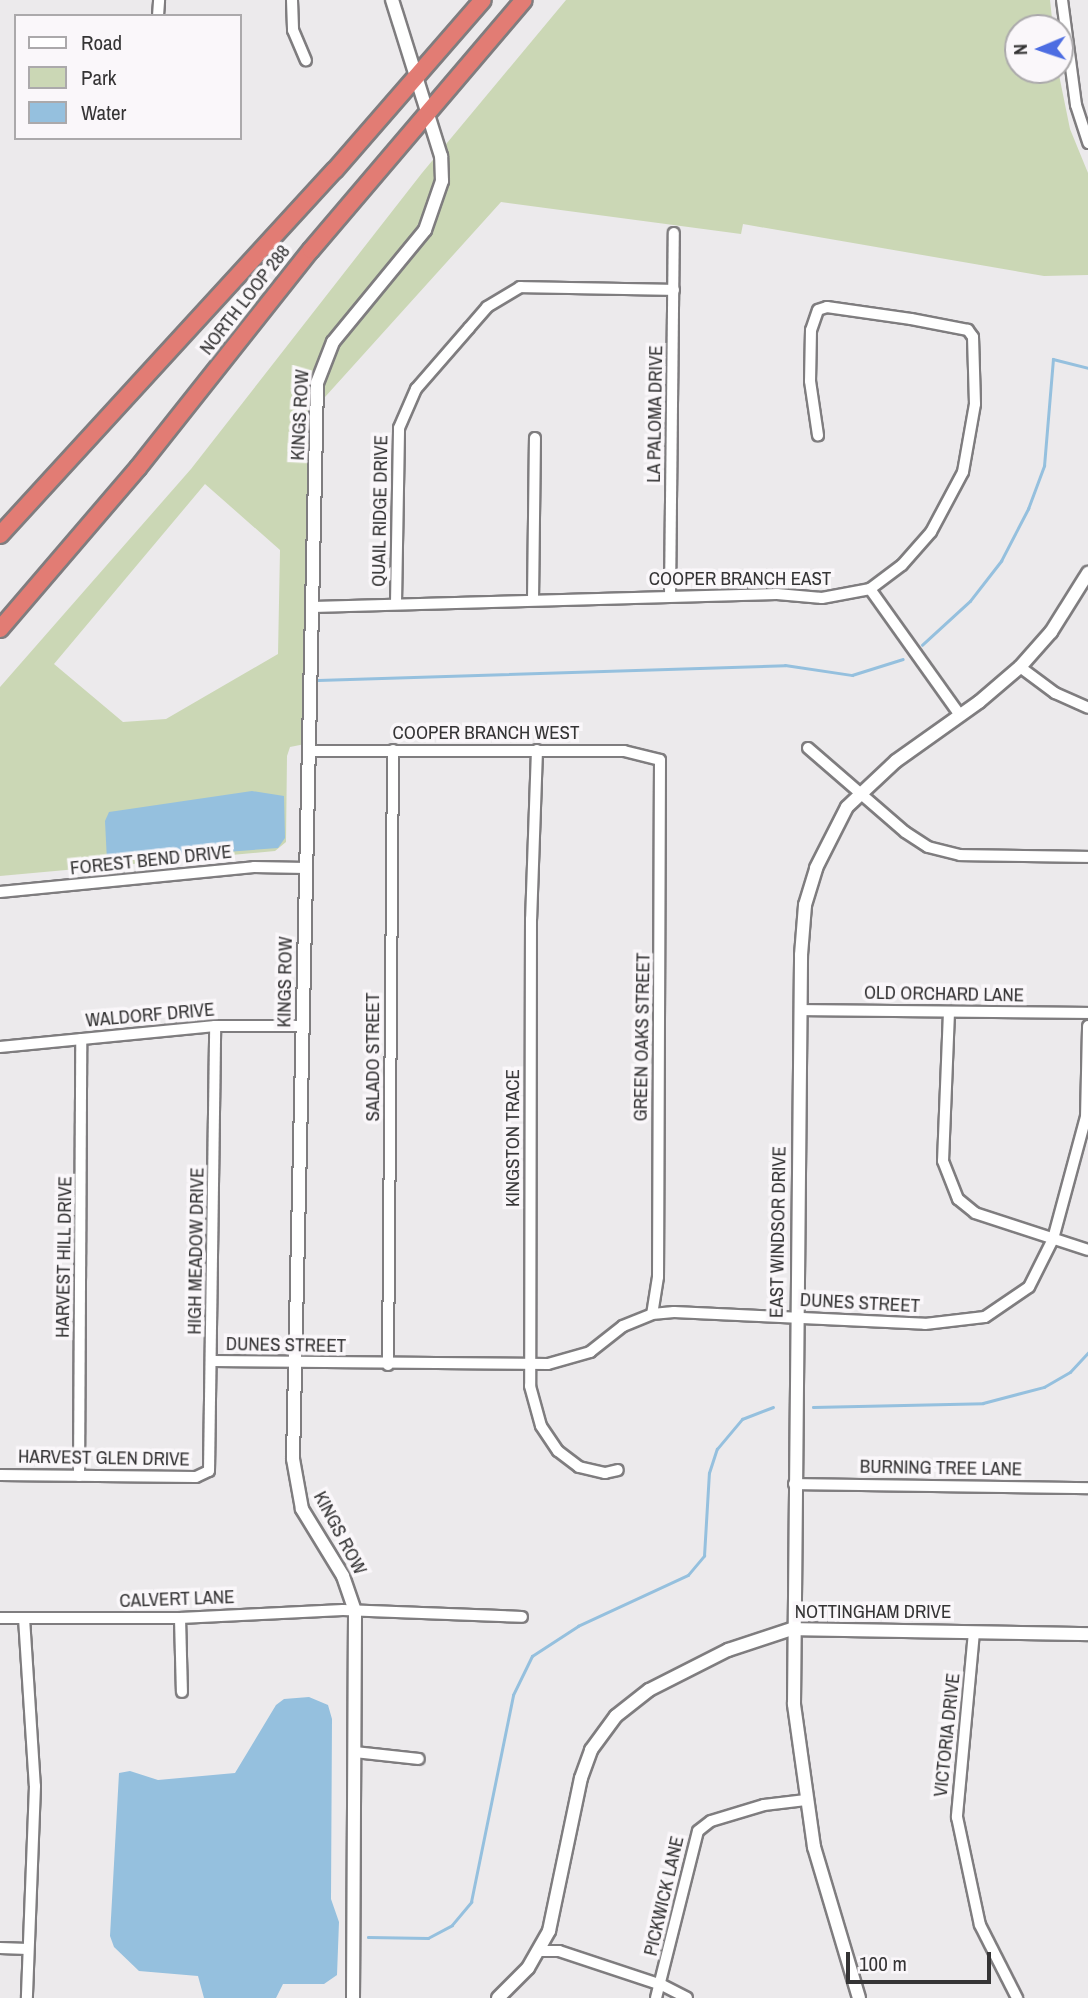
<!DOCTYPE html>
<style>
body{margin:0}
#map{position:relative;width:1088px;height:1998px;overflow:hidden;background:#eceaec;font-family:"Archivo Narrow",sans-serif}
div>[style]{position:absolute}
.green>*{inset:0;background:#cbd7b5}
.water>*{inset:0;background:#95c0de}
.stream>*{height:2.5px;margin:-1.25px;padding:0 1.25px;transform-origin:1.25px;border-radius:1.25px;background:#95c0de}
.roads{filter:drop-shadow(2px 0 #7f7d7f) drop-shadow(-2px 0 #7f7d7f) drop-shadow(0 2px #7f7d7f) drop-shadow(0 -2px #7f7d7f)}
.minor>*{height:10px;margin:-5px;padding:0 5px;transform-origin:5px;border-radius:5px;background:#fff}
.tertiary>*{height:12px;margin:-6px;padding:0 6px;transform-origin:6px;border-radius:6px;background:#fff}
.trunk>*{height:16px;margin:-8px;padding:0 8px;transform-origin:8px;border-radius:8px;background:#e27c74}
span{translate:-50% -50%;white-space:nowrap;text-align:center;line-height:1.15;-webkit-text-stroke:7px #faf7fa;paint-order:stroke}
.street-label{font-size:19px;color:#353435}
.legend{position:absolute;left:14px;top:14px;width:228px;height:126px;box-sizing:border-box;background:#faf7fa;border:2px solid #aba9ab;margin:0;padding:9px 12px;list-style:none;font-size:21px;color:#353435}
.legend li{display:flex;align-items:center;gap:14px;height:35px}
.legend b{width:35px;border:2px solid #aba9ab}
.north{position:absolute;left:1004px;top:14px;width:70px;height:70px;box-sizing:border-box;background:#faf7fa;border:2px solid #aba9ab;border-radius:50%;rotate:268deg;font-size:19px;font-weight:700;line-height:28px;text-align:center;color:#353435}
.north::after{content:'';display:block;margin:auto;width:24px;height:32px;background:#4d6de2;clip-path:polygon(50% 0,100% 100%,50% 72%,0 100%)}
.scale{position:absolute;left:846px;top:1952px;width:145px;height:32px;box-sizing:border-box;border:4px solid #353435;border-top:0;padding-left:9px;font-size:21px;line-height:24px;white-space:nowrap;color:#353435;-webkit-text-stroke:5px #faf7fa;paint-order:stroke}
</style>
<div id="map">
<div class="green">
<div style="clip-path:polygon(evenodd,566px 0,1050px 0,1053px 28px,1018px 28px,1018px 70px,1058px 70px,1070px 129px,1088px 173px,1088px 275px,1044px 276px,743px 224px,741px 234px,501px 202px,316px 407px,310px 743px,290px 747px,287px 756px,286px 842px,275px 851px,0 876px,0 687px,191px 469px,422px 173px,566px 0,205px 484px,280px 550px,278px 654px,166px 719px,123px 722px,54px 664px,205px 484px)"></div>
</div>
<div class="water">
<div style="clip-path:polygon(252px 791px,284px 796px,285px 838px,278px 848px,107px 861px,105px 821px,109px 812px)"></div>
<div style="clip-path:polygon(309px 1697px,328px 1705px,332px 1719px,331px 1899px,339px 1922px,337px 1975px,324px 1984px,283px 1984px,276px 1998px,204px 1998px,198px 1976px,139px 1971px,114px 1947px,110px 1936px,119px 1773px,130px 1771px,158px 1780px,235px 1773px,276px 1705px,284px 1699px)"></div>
</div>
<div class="stream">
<div style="left:922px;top:645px;width:65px;rotate:-42.5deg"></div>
<div style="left:970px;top:601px;width:51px;rotate:-52.2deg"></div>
<div style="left:1001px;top:561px;width:59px;rotate:-62.6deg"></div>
<div style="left:1028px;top:509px;width:46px;rotate:-69.6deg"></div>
<div style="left:1044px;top:466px;width:107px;rotate:-85.2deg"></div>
<div style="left:1053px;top:359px;width:36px;rotate:14deg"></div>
<div style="left:318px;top:680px;width:467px;rotate:-1.8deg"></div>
<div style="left:785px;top:665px;width:68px;rotate:8.5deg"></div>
<div style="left:852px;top:675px;width:53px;rotate:-17.4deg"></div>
<div style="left:813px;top:1407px;width:170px;rotate:-1.3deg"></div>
<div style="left:983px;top:1403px;width:63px;rotate:-14.7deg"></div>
<div style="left:1044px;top:1387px;width:30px;rotate:-30deg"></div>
<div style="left:1070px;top:1372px;width:26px;rotate:-47deg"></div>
<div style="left:368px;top:1937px;width:60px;rotate:1deg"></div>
<div style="left:428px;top:1938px;width:27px;rotate:-28deg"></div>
<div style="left:452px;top:1925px;width:30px;rotate:-50deg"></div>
<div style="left:471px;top:1902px;width:211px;rotate:-78.5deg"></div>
<div style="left:513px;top:1695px;width:43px;rotate:-64deg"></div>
<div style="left:532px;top:1656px;width:55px;rotate:-33.1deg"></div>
<div style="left:578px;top:1626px;width:121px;rotate:-24.9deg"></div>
<div style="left:688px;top:1575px;width:25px;rotate:-50deg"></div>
<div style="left:704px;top:1556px;width:83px;rotate:-86.6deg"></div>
<div style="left:709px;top:1473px;width:25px;rotate:-72deg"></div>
<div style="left:717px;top:1449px;width:39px;rotate:-50deg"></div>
<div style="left:742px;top:1419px;width:33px;rotate:-21deg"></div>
</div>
<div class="roads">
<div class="minor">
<div style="left:292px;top:0;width:30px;rotate:88deg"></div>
<div style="left:293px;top:30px;width:33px;rotate:67deg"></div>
<div style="left:1062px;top:0;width:106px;rotate:82.4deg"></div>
<div style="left:1076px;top:105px;width:40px;rotate:72deg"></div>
<div style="left:158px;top:16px;width:16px;rotate:-86deg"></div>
<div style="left:870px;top:589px;width:155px;rotate:54.5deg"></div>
<div style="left:670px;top:596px;width:363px;rotate:-89.4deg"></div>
<div style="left:533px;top:600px;width:162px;rotate:-89.3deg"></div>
<div style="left:396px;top:603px;width:175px;rotate:-89deg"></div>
<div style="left:399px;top:428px;width:43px;rotate:-66.4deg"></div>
<div style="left:416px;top:389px;width:81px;rotate:-49deg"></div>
<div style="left:469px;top:328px;width:28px;rotate:-49deg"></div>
<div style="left:487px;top:307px;width:39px;rotate:-31deg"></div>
<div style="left:520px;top:287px;width:154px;rotate:1.1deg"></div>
<div style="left:313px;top:607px;width:464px;rotate:-1.6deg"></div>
<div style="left:777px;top:594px;width:45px;rotate:5.1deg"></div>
<div style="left:822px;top:598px;width:49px;rotate:-10.6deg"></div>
<div style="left:870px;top:589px;width:40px;rotate:-37deg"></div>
<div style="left:902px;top:565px;width:44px;rotate:-48.7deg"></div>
<div style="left:931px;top:532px;width:68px;rotate:-61.9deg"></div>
<div style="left:963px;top:472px;width:69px;rotate:-80deg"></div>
<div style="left:975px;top:404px;width:67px;rotate:-91.7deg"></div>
<div style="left:973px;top:337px;width:9px;rotate:-126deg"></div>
<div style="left:968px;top:330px;width:58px;rotate:-169.1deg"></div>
<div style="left:911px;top:319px;width:85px;rotate:-171.9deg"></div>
<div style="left:827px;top:307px;width:9px;rotate:162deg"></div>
<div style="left:818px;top:310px;width:21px;rotate:109deg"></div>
<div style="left:811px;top:330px;width:51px;rotate:91.1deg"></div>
<div style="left:810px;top:381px;width:55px;rotate:81.6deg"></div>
<div style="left:1020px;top:667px;width:44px;rotate:36.6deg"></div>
<div style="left:1055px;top:693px;width:36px;rotate:24deg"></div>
<div style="left:808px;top:748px;width:128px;rotate:40.9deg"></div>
<div style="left:905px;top:832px;width:27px;rotate:33deg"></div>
<div style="left:928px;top:847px;width:33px;rotate:14deg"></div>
<div style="left:960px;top:855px;width:128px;rotate:0.9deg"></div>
<div style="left:537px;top:750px;width:169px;rotate:92deg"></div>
<div style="left:531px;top:919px;width:467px;rotate:90.1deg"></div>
<div style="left:530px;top:1386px;width:41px;rotate:74.6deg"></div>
<div style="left:541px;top:1426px;width:30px;rotate:56deg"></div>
<div style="left:558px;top:1451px;width:26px;rotate:37deg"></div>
<div style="left:579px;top:1467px;width:27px;rotate:13deg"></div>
<div style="left:605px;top:1473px;width:13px;rotate:-13deg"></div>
<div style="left:310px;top:751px;width:314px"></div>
<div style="left:624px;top:751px;width:37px;rotate:14deg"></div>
<div style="left:660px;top:760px;width:517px;rotate:90.22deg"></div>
<div style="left:658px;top:1277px;width:37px;rotate:99deg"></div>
<div style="left:0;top:892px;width:255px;rotate:-5.6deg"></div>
<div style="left:254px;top:867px;width:52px;rotate:1.1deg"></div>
<div style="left:800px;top:1010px;width:288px;rotate:0.6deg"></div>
<div style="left:949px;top:1012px;width:149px;rotate:92.3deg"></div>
<div style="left:943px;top:1161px;width:41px;rotate:68.5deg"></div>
<div style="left:958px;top:1199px;width:22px;rotate:39deg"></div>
<div style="left:975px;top:1213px;width:119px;rotate:18.1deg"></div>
<div style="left:0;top:1047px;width:216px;rotate:-5.6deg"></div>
<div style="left:215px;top:1026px;width:88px"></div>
<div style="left:213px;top:1361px;width:335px;rotate:0.5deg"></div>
<div style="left:548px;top:1364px;width:44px;rotate:-15.9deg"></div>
<div style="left:590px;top:1352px;width:42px;rotate:-38.2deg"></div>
<div style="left:623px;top:1326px;width:31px;rotate:-22deg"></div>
<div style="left:652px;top:1314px;width:22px;rotate:-5deg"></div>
<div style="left:674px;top:1312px;width:251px;rotate:2.7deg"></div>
<div style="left:925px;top:1324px;width:60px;rotate:-6.7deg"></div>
<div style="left:985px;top:1317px;width:53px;rotate:-34.3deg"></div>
<div style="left:1029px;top:1287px;width:54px;rotate:-63.4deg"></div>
<div style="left:1053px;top:1239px;width:126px;rotate:-74.9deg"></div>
<div style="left:1086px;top:1117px;width:91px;rotate:-88.7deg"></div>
<div style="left:388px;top:1365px;width:615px;rotate:-89.53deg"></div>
<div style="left:0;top:1475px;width:196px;rotate:0.6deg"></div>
<div style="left:196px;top:1477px;width:14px;rotate:-25deg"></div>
<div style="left:209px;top:1471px;width:445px;rotate:-89.2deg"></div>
<div style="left:79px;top:1476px;width:437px;rotate:-89.7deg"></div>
<div style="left:794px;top:1484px;width:294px;rotate:0.8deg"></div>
<div style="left:0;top:1618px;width:180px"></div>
<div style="left:180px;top:1618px;width:163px;rotate:-2.8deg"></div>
<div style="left:343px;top:1610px;width:179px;rotate:2.2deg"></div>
<div style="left:24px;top:1618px;width:168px;rotate:86.3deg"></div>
<div style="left:35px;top:1786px;width:212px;rotate:92.2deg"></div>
<div style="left:180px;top:1618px;width:74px;rotate:88.5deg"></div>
<div style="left:974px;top:1632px;width:186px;rotate:95.3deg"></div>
<div style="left:957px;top:1817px;width:110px;rotate:78deg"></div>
<div style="left:980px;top:1925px;width:82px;rotate:63.1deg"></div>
<div style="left:355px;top:1752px;width:64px;rotate:6.2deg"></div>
<div style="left:0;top:1948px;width:28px;rotate:2deg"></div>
<div style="left:540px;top:1951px;width:19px"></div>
<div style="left:559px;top:1951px;width:108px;rotate:18.3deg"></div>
<div style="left:662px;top:1985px;width:28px;rotate:27deg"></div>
<div style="left:656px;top:1998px;width:172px;rotate:-75.9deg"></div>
<div style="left:698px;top:1831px;width:16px;rotate:-38deg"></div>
<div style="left:711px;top:1821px;width:55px;rotate:-16.8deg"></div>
<div style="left:764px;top:1805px;width:42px;rotate:-6.8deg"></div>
</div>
<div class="tertiary">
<div style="left:353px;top:1998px;width:387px;rotate:-89.7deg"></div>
<div style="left:355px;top:1611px;width:37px;rotate:-109deg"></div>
<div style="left:343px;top:1576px;width:79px;rotate:-121.5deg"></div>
<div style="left:302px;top:1509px;width:51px;rotate:-100.2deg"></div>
<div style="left:293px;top:1459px;width:1076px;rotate:-88.72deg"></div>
<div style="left:317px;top:383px;width:44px;rotate:-68.7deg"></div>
<div style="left:333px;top:342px;width:145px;rotate:-50.6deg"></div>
<div style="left:425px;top:230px;width:52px;rotate:-70.9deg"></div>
<div style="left:442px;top:181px;width:25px;rotate:-92deg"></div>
<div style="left:441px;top:156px;width:164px;rotate:-107.4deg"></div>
<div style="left:498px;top:1998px;width:42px;rotate:-45deg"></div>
<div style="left:528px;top:1968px;width:43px;rotate:-60.4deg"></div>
<div style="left:549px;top:1931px;width:156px;rotate:-78.2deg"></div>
<div style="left:581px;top:1778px;width:30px;rotate:-70deg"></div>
<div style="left:591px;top:1750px;width:42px;rotate:-53.7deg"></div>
<div style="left:616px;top:1716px;width:42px;rotate:-38.2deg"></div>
<div style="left:649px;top:1690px;width:89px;rotate:-26.9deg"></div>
<div style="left:728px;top:1650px;width:67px;rotate:-18.2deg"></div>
<div style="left:792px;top:1629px;width:296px;rotate:1deg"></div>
<div style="left:859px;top:1998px;width:158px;rotate:-106.6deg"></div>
<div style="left:814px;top:1847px;width:144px;rotate:-98deg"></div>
<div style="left:794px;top:1704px;width:749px;rotate:-89.46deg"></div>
<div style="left:801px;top:955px;width:50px;rotate:-85.4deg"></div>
<div style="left:805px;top:905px;width:39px;rotate:-73deg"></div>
<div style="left:816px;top:868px;width:68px;rotate:-63.1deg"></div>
<div style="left:847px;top:807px;width:67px;rotate:-43.2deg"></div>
<div style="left:896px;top:761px;width:102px;rotate:-35.4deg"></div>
<div style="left:979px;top:702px;width:54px;rotate:-40.5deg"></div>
<div style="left:1020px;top:667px;width:47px;rotate:-48.5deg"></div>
<div style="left:1051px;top:632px;width:70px;rotate:-57.9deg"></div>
</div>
<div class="trunk">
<div style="left:0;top:535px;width:495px;rotate:-47.5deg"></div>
<div style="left:335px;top:170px;width:225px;rotate:-49deg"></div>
<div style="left:0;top:629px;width:212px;rotate:-49.4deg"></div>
<div style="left:138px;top:468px;width:278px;rotate:-51.6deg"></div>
<div style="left:311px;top:250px;width:328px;rotate:-49.6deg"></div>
</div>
</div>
<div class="street-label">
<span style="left:245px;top:300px;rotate:-52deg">NORTH LOOP 288</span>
<span style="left:655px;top:414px;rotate:-89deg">LA PALOMA DRIVE</span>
<span style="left:300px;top:415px;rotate:-87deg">KINGS ROW</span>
<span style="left:380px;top:511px;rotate:-89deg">QUAIL RIDGE DRIVE</span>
<span style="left:740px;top:579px">COOPER BRANCH EAST</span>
<span style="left:486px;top:733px">COOPER BRANCH WEST</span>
<span style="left:151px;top:860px;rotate:-6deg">FOREST BEND DRIVE</span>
<span style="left:285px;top:982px;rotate:-89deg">KINGS ROW</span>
<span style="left:944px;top:994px;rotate:1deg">OLD ORCHARD LANE</span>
<span style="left:150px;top:1015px;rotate:-5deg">WALDORF DRIVE</span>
<span style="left:642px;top:1037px;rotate:-89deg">GREEN OAKS STREET</span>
<span style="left:373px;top:1057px;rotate:-90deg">SALADO STREET</span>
<span style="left:513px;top:1138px;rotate:-90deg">KINGSTON TRACE</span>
<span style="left:778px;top:1232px;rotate:-89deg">EAST WINDSOR DRIVE</span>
<span style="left:196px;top:1251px;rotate:-89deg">HIGH MEADOW DRIVE</span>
<span style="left:64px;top:1257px;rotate:-89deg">HARVEST HILL DRIVE</span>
<span style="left:860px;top:1303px;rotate:3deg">DUNES STREET</span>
<span style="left:286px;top:1345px;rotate:1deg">DUNES STREET</span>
<span style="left:104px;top:1458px;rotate:1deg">HARVEST GLEN DRIVE</span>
<span style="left:941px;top:1468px;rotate:1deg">BURNING TREE LANE</span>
<span style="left:340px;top:1533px;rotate:62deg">KINGS ROW</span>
<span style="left:177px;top:1599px;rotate:-2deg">CALVERT LANE</span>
<span style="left:873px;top:1612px">NOTTINGHAM DRIVE</span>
<span style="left:947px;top:1735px;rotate:-84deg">VICTORIA DRIVE</span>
<span style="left:664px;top:1896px;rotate:-77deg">PICKWICK LANE</span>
</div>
<ul class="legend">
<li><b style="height:9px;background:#fff"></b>Road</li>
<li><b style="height:19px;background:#cbd7b5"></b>Park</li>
<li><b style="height:19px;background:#95c0de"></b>Water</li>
</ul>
<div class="north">N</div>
<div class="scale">100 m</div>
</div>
